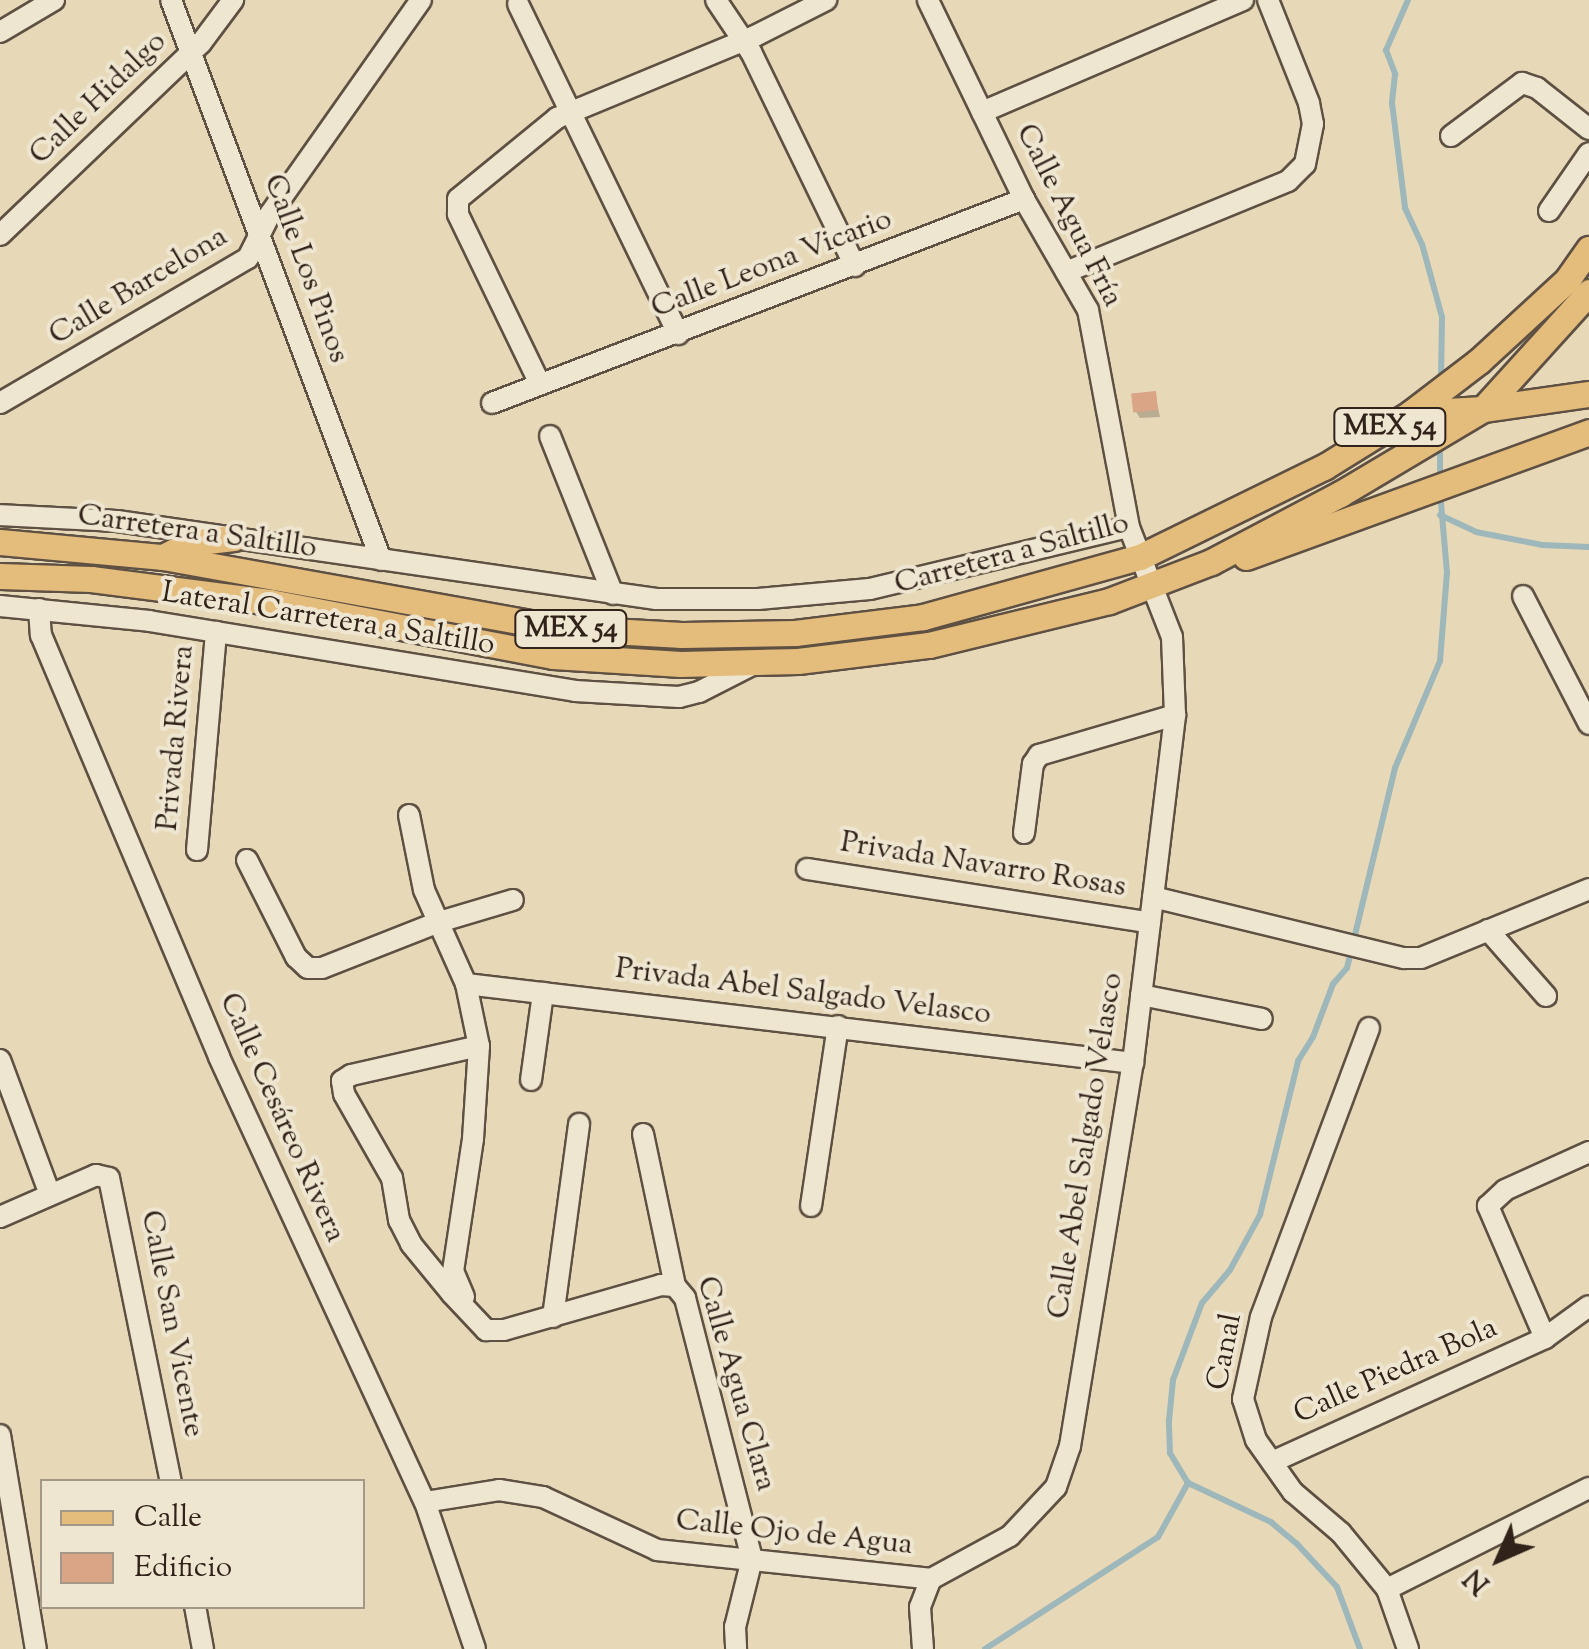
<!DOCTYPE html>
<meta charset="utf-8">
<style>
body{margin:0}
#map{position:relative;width:1589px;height:1649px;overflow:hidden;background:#e7d9b8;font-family:"Sorts Mill Goudy",serif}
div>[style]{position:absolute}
.shadow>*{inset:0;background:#0003}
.stream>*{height:6px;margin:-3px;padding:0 3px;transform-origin:3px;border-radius:3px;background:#9db7ba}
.building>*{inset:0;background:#daa587;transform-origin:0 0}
.roads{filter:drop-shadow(2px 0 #5e5042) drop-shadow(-2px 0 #5e5042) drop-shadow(0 2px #5e5042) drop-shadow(0 -2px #5e5042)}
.minor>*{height:20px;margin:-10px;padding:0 10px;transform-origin:10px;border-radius:10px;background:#efe6d1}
.major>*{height:25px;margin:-12.5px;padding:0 12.5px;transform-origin:12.5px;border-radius:12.5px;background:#e4bc7c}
span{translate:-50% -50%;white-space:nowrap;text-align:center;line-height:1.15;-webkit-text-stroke:8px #efe6d1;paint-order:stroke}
.shield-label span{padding:2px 8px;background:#efe6d1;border:2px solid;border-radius:8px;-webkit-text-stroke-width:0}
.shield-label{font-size:28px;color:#31221a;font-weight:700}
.street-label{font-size:30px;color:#31221a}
.legend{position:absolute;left:40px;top:1479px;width:325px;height:130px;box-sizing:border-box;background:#efe6d1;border:2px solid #a39888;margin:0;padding:12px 18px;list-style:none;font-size:30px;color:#31221a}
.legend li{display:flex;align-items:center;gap:20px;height:50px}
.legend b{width:50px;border:2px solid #a39888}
.north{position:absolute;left:1449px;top:1509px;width:100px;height:100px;-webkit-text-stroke:8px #efe6d1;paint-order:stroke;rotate:225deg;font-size:28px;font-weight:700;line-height:40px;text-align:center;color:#31221a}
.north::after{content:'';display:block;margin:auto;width:35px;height:45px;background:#31221a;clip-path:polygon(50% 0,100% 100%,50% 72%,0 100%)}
</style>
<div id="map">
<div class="shadow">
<div style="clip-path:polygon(1155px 393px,1160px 417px,1140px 418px,1136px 412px)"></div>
</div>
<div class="stream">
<div style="left:1408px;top:0;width:55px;rotate:113.7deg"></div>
<div style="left:1386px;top:50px;width:26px;rotate:69deg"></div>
<div style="left:1395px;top:74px;width:29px;rotate:96deg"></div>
<div style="left:1392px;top:103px;width:106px;rotate:82.9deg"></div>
<div style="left:1405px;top:208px;width:40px;rotate:65deg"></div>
<div style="left:1422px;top:244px;width:76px;rotate:74.7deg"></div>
<div style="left:1442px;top:317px;width:62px;rotate:90.9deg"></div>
<div style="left:1440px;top:479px;width:38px;rotate:-90deg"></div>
<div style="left:1440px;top:515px;width:40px;rotate:25deg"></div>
<div style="left:1476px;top:532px;width:67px;rotate:11.1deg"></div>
<div style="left:1542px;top:545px;width:47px;rotate:2.4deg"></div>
<div style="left:985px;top:1649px;width:206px;rotate:-32.9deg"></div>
<div style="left:1158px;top:1537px;width:62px;rotate:-60.9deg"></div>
<div style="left:1360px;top:1649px;width:66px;rotate:-110.4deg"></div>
<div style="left:1337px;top:1587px;width:59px;rotate:-132.9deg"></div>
<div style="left:1297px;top:1544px;width:34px;rotate:-140deg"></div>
<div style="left:1271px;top:1522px;width:92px;rotate:-154.8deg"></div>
<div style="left:1188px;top:1483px;width:35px;rotate:-121deg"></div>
<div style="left:1170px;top:1453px;width:32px;rotate:-92deg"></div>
<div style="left:1169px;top:1421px;width:41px;rotate:-84.4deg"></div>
<div style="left:1173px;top:1380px;width:82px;rotate:-69.4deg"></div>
<div style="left:1202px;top:1303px;width:43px;rotate:-49.7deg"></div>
<div style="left:1230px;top:1270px;width:63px;rotate:-61.4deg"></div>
<div style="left:1260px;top:1215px;width:159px;rotate:-76.1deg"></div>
<div style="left:1298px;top:1061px;width:28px;rotate:-58deg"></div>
<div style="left:1313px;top:1037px;width:57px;rotate:-69.3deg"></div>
<div style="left:1333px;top:984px;width:21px;rotate:-49deg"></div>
<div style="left:1347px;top:968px;width:206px;rotate:-76.5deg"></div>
<div style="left:1395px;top:768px;width:116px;rotate:-67.2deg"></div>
<div style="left:1440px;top:661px;width:88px;rotate:-85.5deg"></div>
<div style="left:1447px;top:573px;width:82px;rotate:-94.9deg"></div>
</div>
<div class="building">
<div style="left:1156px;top:391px;width:19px;height:25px;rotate:84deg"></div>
</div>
<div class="roads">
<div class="minor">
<div style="left:171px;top:0;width:598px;rotate:69.44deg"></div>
<div style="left:716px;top:0;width:63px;rotate:56.1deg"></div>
<div style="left:751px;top:52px;width:238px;rotate:64.1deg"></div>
<div style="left:518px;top:4px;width:367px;rotate:64.1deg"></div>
<div style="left:0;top:32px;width:63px;rotate:-30.7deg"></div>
<div style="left:982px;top:112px;width:284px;rotate:-23.2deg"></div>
<div style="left:1451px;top:136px;width:89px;rotate:-36.7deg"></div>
<div style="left:1522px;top:83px;width:16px;rotate:18deg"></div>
<div style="left:1537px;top:88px;width:66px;rotate:38.3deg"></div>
<div style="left:1549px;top:211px;width:70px;rotate:-55.4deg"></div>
<div style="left:0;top:235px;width:278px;rotate:-43.7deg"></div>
<div style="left:201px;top:43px;width:54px;rotate:-53.3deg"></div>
<div style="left:1066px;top:272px;width:240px;rotate:-22.3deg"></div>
<div style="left:1288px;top:181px;width:24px;rotate:-45deg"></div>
<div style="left:1305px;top:164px;width:41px;rotate:-78.7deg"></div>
<div style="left:1313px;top:124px;width:21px;rotate:-101deg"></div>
<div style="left:1309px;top:103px;width:111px;rotate:-111.7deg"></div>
<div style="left:540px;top:384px;width:189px;rotate:-115.8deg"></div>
<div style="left:458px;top:214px;width:15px;rotate:-90deg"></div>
<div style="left:458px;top:199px;width:128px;rotate:-39.3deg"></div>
<div style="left:557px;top:118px;width:214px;rotate:-22.5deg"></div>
<div style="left:755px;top:36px;width:80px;rotate:-26.9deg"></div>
<div style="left:0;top:403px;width:287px;rotate:-30.3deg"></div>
<div style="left:248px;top:258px;width:49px;rotate:-63.4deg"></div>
<div style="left:270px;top:214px;width:262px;rotate:-54.8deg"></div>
<div style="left:492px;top:403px;width:570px;rotate:-20.98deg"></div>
<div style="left:550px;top:436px;width:170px;rotate:68.3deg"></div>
<div style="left:0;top:515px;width:117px;rotate:2.9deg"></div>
<div style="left:117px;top:521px;width:545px;rotate:8.23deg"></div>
<div style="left:656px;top:599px;width:102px"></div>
<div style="left:758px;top:599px;width:112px;rotate:-5.1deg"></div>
<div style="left:870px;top:589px;width:266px;rotate:-13.5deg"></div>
<div style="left:1523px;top:596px;width:144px;rotate:62.7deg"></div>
<div style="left:0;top:606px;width:150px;rotate:5.7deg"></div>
<div style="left:149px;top:621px;width:432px;rotate:9.3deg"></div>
<div style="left:575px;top:691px;width:104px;rotate:3.3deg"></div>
<div style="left:679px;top:697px;width:21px;rotate:-14deg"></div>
<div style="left:699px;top:692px;width:66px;rotate:-27deg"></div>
<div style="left:39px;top:609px;width:26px;rotate:86deg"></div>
<div style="left:41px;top:635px;width:458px;rotate:67.1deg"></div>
<div style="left:219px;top:1057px;width:490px;rotate:65.2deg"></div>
<div style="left:425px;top:1502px;width:155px;rotate:71.2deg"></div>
<div style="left:409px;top:815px;width:76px;rotate:78.7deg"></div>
<div style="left:424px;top:890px;width:103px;rotate:65.9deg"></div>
<div style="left:466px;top:984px;width:63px;rotate:78.2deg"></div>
<div style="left:479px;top:1046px;width:93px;rotate:93.7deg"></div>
<div style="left:473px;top:1139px;width:134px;rotate:98.6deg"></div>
<div style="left:453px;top:1271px;width:28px;rotate:67deg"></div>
<div style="left:1024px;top:833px;width:70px;rotate:-82.6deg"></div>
<div style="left:1033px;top:764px;width:11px;rotate:-56deg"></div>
<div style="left:1039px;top:755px;width:142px;rotate:-16.4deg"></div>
<div style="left:197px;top:850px;width:219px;rotate:-85deg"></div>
<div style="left:247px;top:860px;width:109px;rotate:63.2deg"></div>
<div style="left:296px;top:957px;width:16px;rotate:43deg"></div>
<div style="left:308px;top:968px;width:14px"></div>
<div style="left:322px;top:968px;width:126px;rotate:-21.5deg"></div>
<div style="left:439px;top:922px;width:77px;rotate:-16.6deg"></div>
<div style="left:807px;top:869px;width:347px;rotate:8.9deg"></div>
<div style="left:1153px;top:897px;width:258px;rotate:13.7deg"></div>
<div style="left:1404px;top:958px;width:17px"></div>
<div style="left:1421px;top:958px;width:182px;rotate:-22.3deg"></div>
<div style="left:1488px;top:930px;width:88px;rotate:48.7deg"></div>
<div style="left:466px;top:984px;width:672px;rotate:6.75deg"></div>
<div style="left:1141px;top:995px;width:123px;rotate:11.2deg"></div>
<div style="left:1369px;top:1028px;width:309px;rotate:110.5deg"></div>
<div style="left:1261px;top:1317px;width:84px;rotate:102.4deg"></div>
<div style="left:1243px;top:1399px;width:43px;rotate:72.4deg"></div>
<div style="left:1256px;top:1440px;width:64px;rotate:54.6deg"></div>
<div style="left:1293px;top:1492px;width:63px;rotate:40.5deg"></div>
<div style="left:1341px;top:1533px;width:72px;rotate:50.6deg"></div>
<div style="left:1387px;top:1589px;width:64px;rotate:70.7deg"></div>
<div style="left:479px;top:1046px;width:131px;rotate:167.2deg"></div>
<div style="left:351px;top:1075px;width:11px;rotate:146deg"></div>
<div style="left:342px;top:1081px;width:13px;rotate:81deg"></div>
<div style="left:344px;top:1094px;width:97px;rotate:60.3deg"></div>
<div style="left:392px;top:1178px;width:43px;rotate:80.5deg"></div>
<div style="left:399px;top:1220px;width:27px;rotate:63deg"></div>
<div style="left:411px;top:1244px;width:65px;rotate:50.6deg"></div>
<div style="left:452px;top:1294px;width:50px;rotate:46.6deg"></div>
<div style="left:486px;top:1330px;width:18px"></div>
<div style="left:504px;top:1330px;width:163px;rotate:-16deg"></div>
<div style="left:661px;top:1285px;width:14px;rotate:4deg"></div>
<div style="left:0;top:1060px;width:141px;rotate:69.6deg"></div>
<div style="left:531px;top:1080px;width:88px;rotate:-82.1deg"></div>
<div style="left:643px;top:1134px;width:155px;rotate:78.1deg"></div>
<div style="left:675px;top:1286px;width:16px;rotate:50deg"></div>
<div style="left:685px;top:1298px;width:269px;rotate:75.6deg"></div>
<div style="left:752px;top:1559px;width:70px;rotate:104deg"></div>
<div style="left:735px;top:1627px;width:22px;rotate:87deg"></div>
<div style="left:811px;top:1206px;width:182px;rotate:-81.5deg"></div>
<div style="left:0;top:1217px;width:105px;rotate:-23.6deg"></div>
<div style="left:96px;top:1175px;width:13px;rotate:13deg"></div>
<div style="left:109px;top:1178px;width:310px;rotate:78.5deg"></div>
<div style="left:553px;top:1317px;width:195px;rotate:-82.3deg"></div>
<div style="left:1545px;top:1338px;width:144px;rotate:-113.4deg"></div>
<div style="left:1488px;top:1206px;width:23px;rotate:-43deg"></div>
<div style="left:1505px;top:1190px;width:92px;rotate:-24.3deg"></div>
<div style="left:0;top:1435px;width:217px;rotate:80.5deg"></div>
<div style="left:1272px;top:1462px;width:300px;rotate:-24.4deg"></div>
<div style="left:1545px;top:1338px;width:54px;rotate:-36deg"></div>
<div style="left:425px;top:1502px;width:75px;rotate:-9.2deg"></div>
<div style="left:499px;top:1490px;width:45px;rotate:9deg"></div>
<div style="left:543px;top:1497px;width:126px;rotate:24.9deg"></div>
<div style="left:657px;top:1550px;width:276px;rotate:6deg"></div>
<div style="left:1387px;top:1589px;width:226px;rotate:-26.6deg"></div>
<div style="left:195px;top:1606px;width:44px;rotate:79.5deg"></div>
<div style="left:923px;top:1649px;width:42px;rotate:-94.1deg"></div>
<div style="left:920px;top:1607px;width:30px;rotate:-69deg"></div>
<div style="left:931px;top:1579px;width:90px;rotate:-28.6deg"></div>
<div style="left:1010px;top:1536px;width:67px;rotate:-46.8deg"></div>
<div style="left:1056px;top:1487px;width:43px;rotate:-71.1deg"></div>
<div style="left:1070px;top:1446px;width:388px;rotate:-80.7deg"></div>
<div style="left:1133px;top:1063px;width:351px;rotate:-83.1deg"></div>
<div style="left:1175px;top:715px;width:78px;rotate:-92.2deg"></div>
<div style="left:1172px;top:637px;width:118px;rotate:-111.4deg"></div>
<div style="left:1129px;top:527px;width:221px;rotate:-100.7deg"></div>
<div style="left:1088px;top:310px;width:128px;rotate:-120deg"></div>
<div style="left:1024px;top:199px;width:221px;rotate:-115.8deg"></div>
</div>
<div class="major">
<div style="left:1411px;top:413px;width:72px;rotate:-3.2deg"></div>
<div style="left:1483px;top:409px;width:107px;rotate:-8.1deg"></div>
<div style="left:0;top:542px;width:164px;rotate:5.3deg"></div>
<div style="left:163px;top:557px;width:399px;rotate:10.2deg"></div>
<div style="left:556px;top:628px;width:126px;rotate:3.2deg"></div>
<div style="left:682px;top:635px;width:113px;rotate:-1deg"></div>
<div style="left:795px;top:633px;width:129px;rotate:-7.1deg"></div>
<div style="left:923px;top:617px;width:225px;rotate:-15.5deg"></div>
<div style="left:1140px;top:557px;width:205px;rotate:-26.1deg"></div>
<div style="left:1324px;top:467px;width:102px;rotate:-31.8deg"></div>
<div style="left:1411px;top:413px;width:86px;rotate:-37.4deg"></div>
<div style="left:1479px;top:361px;width:120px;rotate:-42.6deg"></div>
<div style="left:1567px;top:280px;width:38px;rotate:-55deg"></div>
<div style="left:163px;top:557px;width:30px;rotate:-27deg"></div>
<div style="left:190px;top:543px;width:44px;rotate:-6.5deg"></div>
<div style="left:1246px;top:557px;width:365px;rotate:-20deg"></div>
<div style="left:0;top:576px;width:91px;rotate:1.9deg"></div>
<div style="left:91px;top:579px;width:180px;rotate:7.3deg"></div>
<div style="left:270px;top:602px;width:288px;rotate:10.8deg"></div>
<div style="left:553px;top:656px;width:128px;rotate:3.6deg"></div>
<div style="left:681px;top:664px;width:117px;rotate:-1.5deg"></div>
<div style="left:798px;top:661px;width:132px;rotate:-7deg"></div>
<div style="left:929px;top:645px;width:185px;rotate:-13.7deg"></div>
<div style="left:1109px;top:601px;width:109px;rotate:-20.9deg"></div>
<div style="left:1211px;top:562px;width:146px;rotate:-27.8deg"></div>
<div style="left:1340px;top:494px;width:166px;rotate:-30.7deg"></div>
<div style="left:1483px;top:409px;width:158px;rotate:-47.8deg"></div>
</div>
</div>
<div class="shield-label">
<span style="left:1390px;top:427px">MEX 54</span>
<span style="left:571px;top:629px">MEX 54</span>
</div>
<div class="street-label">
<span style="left:99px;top:99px;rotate:-44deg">Calle Hidalgo</span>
<span style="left:1068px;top:216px;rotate:63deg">Calle Agua Fría</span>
<span style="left:772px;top:265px;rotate:-21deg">Calle Leona Vicario</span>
<span style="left:305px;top:269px;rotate:70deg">Calle Los Pinos</span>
<span style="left:139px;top:287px;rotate:-31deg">Calle Barcelona</span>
<span style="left:197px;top:533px;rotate:8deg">Carretera a Saltillo</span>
<span style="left:1012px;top:555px;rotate:-15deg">Carretera a Saltillo</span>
<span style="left:328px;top:620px;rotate:9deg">Lateral Carretera a Saltillo</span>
<span style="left:177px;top:738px;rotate:-85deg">Privada Rivera</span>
<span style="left:983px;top:866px;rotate:9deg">Privada Navarro Rosas</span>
<span style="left:803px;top:993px;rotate:7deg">Privada Abel Salgado Velasco</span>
<span style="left:281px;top:1118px;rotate:66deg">Calle Cesáreo Rivera</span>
<span style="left:1087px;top:1146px;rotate:-81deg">Calle Abel Salgado Velasco</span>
<span style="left:171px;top:1324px;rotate:79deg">Calle San Vicente</span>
<span style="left:1226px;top:1352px;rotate:-79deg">Canal</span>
<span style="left:1396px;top:1372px;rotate:-24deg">Calle Piedra Bola</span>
<span style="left:735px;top:1384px;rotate:74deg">Calle Agua Clara</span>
<span style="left:794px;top:1534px;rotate:6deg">Calle Ojo de Agua</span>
</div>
<ul class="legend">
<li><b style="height:12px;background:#e4bc7c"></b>Calle</li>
<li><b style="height:28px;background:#daa587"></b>Edificio</li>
</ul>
<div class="north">N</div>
</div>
